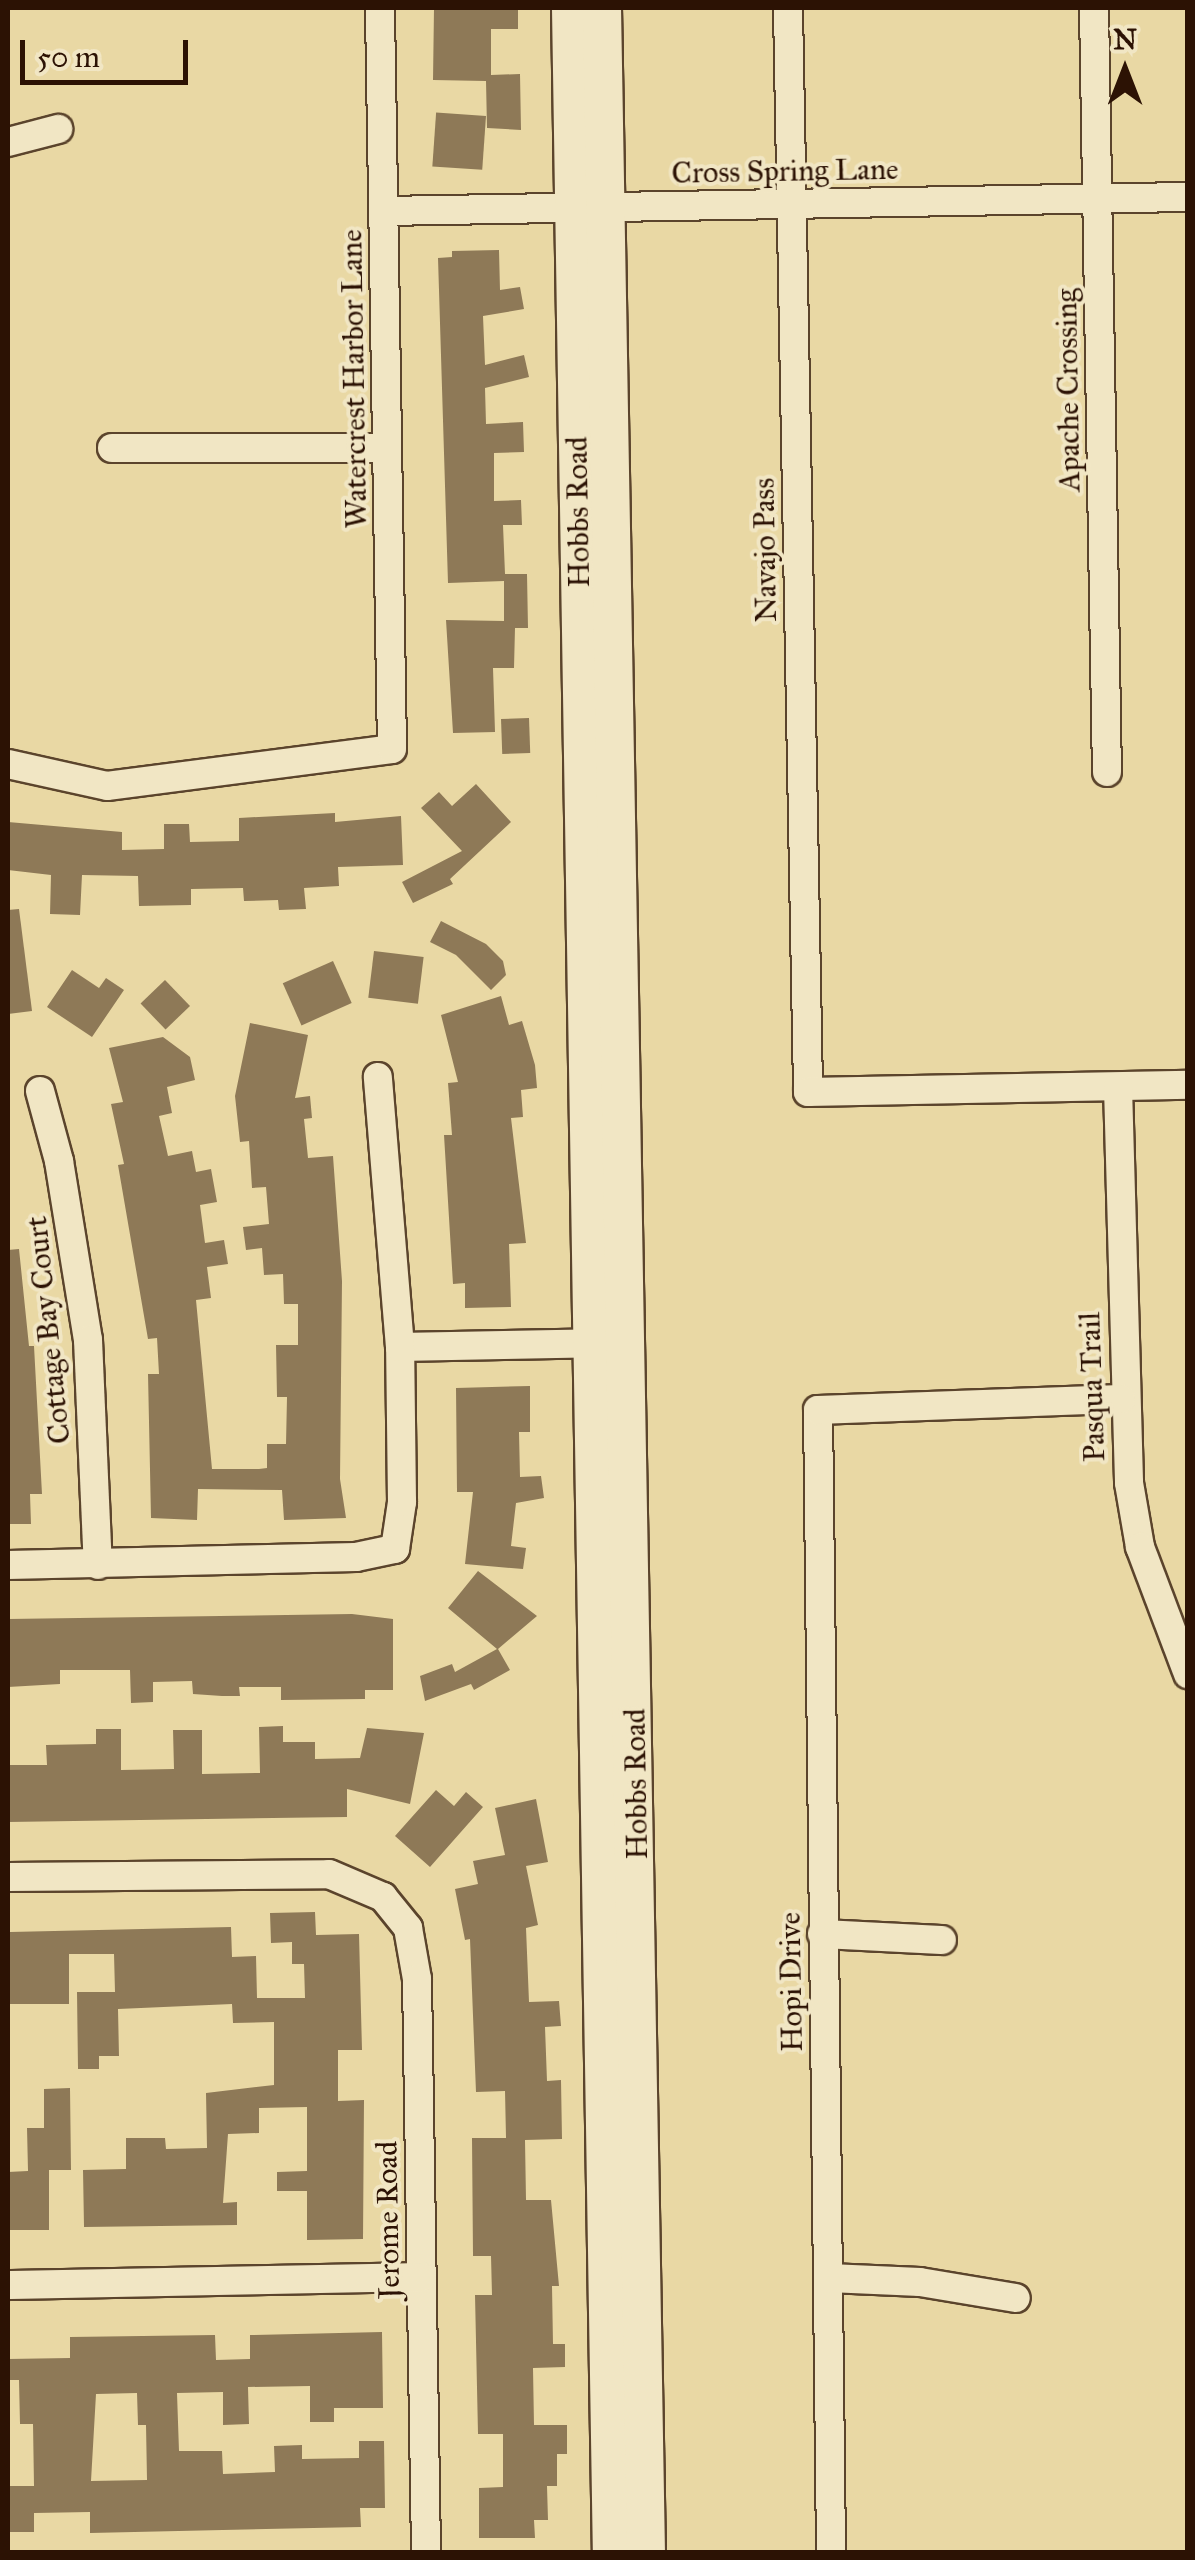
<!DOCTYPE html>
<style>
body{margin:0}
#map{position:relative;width:1195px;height:2560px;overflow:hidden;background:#e9d8a4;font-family:"IM FELL Great Primer",serif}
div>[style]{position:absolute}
.building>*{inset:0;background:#8e7957;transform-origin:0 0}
.roads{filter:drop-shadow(2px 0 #5b442c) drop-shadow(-2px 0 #5b442c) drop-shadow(0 2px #5b442c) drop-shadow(0 -2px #5b442c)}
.street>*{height:28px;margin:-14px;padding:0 14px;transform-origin:14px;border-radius:14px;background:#f1e6c4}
.secondary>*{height:38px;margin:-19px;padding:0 19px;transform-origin:19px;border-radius:19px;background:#f1e6c4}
span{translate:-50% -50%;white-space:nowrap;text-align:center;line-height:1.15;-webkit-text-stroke:8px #f1e6c4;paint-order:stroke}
.street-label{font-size:30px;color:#2c1204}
.frame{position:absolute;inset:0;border:10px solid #2c1204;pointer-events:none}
.north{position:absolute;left:1075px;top:20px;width:100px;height:100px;-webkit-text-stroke:8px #f1e6c4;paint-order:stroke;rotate:0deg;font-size:28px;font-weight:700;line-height:40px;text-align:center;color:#2c1204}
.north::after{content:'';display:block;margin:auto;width:35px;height:45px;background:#2c1204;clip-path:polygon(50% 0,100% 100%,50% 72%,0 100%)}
.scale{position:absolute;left:20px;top:40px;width:168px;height:45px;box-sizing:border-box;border:5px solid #2c1204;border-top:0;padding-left:12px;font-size:30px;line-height:35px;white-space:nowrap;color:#2c1204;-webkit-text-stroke:8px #f1e6c4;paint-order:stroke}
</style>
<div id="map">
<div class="building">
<div style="clip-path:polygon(434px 8px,518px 8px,518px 29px,491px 29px,491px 75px,520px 74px,521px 130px,487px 128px,486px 81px,433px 80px)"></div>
<div style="left:486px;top:116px;width:54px;height:50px;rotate:94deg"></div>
<div style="clip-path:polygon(499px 250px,500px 290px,520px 287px,524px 309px,483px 316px,485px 365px,524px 355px,529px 377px,485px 388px,486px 424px,523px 422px,524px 452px,494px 453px,494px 501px,521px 500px,522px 525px,503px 525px,505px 574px,527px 574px,528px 628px,515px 628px,514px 668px,493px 668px,495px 732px,453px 733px,446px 620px,504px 621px,504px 581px,448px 583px,438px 258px,452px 257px,452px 251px)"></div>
<div style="left:529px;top:718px;width:35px;height:28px;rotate:88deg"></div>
<div style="clip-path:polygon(476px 784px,511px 822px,450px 879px,453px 884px,413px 903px,402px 882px,462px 851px,421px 808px,439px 792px,452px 806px)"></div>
<div style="clip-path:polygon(335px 813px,335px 822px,401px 816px,403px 865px,338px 867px,339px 886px,304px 888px,306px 909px,279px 910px,278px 900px,244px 901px,243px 888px,191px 889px,191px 905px,139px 906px,138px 876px,82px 875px,80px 915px,50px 914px,51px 875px,8px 870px,8px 822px,122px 832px,122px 850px,164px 849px,164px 824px,189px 824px,190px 842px,239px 841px,239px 818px)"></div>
<div style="clip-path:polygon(19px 909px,32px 1011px,8px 1014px,8px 910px)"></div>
<div style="clip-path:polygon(441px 921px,486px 944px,503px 961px,506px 975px,491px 990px,456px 955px,430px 942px)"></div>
<div style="left:374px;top:951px;width:50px;height:47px;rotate:7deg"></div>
<div style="left:333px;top:961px;width:46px;height:55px;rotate:66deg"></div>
<div style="clip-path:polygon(72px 970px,99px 988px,106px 978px,124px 990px,92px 1037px,47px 1007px)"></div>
<div style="left:165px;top:980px;width:36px;height:34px;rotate:46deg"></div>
<div style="clip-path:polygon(501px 996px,509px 1025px,522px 1021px,535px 1065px,537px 1088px,521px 1090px,523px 1117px,511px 1118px,526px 1243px,509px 1244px,511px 1307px,465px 1308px,465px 1283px,453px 1284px,444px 1135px,452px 1135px,448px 1083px,458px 1082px,441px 1015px)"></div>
<div style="clip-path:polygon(250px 1023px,308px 1035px,295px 1098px,310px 1096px,312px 1118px,304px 1119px,308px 1158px,333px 1156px,342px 1281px,340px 1479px,346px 1518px,284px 1520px,282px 1490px,198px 1489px,197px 1520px,151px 1518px,148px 1374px,159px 1374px,157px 1338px,148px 1339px,118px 1165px,124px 1164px,111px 1104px,123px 1102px,109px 1048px,163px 1037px,190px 1057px,195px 1080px,167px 1087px,172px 1113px,159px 1116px,168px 1156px,192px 1151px,196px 1172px,211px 1169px,217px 1202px,200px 1205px,205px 1243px,224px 1240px,228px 1264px,207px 1267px,211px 1298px,196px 1300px,212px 1469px,259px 1469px,267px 1468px,267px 1444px,286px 1444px,287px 1397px,277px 1397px,276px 1345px,298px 1345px,298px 1304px,284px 1304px,283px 1274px,264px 1275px,262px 1248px,246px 1250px,243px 1227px,269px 1224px,266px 1187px,252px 1188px,249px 1141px,240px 1142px,235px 1096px)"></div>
<div style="clip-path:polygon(19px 1249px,29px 1346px,34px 1346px,42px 1494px,30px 1494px,31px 1524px,8px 1524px,8px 1250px)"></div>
<div style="clip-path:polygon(530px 1386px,530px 1432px,519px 1432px,520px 1477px,541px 1476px,544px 1498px,516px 1503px,511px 1546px,526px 1548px,523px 1569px,465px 1564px,473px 1492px,457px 1492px,456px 1388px)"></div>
<div style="clip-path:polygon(478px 1571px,537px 1616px,498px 1649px,510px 1670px,474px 1690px,471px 1684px,425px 1701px,420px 1676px,452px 1664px,455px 1672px,497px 1649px,448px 1608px)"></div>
<div style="clip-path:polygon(352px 1614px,393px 1619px,393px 1690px,365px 1690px,365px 1699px,281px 1700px,281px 1687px,239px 1687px,240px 1696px,222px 1696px,193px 1694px,192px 1681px,153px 1682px,153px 1702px,131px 1703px,130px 1670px,60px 1670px,60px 1684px,8px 1687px,8px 1619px)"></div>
<div style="clip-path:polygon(283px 1726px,283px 1742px,315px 1742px,315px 1759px,360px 1758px,367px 1728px,424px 1733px,410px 1804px,347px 1789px,347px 1817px,8px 1822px,8px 1765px,47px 1765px,46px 1745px,96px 1744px,96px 1729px,121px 1729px,121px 1770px,174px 1769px,173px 1730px,202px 1730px,202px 1774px,260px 1773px,259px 1727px)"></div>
<div style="clip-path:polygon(436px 1790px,454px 1806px,466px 1792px,483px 1807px,430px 1867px,395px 1836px)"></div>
<div style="clip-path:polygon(536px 1799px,548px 1862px,526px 1866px,538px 1925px,526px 1928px,529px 2002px,559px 2001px,561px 2026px,545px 2027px,547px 2081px,561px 2080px,562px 2139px,525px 2140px,526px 2200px,551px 2200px,559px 2286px,552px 2286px,553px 2344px,565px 2344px,565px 2367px,533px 2368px,534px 2425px,567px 2425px,567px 2454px,557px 2454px,557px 2486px,547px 2486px,548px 2520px,534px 2520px,535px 2538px,479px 2538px,479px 2488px,503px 2487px,503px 2434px,478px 2434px,475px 2295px,492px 2295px,491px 2256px,473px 2256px,472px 2138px,506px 2138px,505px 2091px,476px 2092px,470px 1939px,465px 1940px,455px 1889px,478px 1884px,473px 1861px,505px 1855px,495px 1808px)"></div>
<div style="clip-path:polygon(315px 1912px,316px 1935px,359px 1934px,362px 2050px,338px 2050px,338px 2101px,364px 2100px,363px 2239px,307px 2240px,307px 2191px,277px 2191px,277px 2172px,307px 2171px,307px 2107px,259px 2108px,259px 2133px,228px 2134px,223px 2203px,237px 2202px,237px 2225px,84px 2227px,83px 2170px,126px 2169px,126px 2138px,165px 2138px,166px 2149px,207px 2148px,206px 2093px,274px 2085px,274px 2022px,233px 2023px,232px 2004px,118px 2009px,119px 2056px,99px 2056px,99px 2069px,78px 2069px,77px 1992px,115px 1992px,114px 1954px,69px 1954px,69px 2004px,8px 2004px,10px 1932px,231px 1927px,232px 1957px,256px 1956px,257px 1998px,305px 1998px,304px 1964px,292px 1964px,292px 1942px,271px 1943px,270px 1913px)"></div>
<div style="clip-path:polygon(70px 2088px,71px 2170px,49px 2170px,49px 2230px,8px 2230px,8px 2172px,28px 2171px,27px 2128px,44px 2128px,44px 2089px)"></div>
<div style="clip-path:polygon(evenodd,382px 2332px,383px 2408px,334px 2408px,334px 2422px,310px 2422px,310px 2386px,248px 2387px,249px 2424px,223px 2425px,223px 2392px,177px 2393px,179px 2451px,222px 2451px,223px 2474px,275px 2472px,274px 2446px,302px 2445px,302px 2459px,359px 2458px,359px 2441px,384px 2441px,385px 2508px,360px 2508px,361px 2527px,90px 2533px,90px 2512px,34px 2513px,34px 2532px,8px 2532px,8px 2486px,34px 2486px,33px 2424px,20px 2424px,19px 2380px,8px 2380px,8px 2359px,70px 2358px,70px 2337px,215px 2335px,216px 2360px,250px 2359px,250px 2335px,382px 2332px,137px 2393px,138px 2425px,146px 2425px,147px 2480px,91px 2481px,96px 2394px,137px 2393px)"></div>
</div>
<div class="roads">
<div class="street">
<div style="left:788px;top:8px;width:1084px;rotate:88.94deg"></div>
<div style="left:808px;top:1092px;width:380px;rotate:-1.1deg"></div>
<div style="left:1094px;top:8px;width:764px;rotate:89.03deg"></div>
<div style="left:8px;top:142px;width:52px;rotate:-14.6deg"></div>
<div style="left:384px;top:211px;width:804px;rotate:-1deg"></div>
<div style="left:112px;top:448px;width:275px"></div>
<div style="left:8px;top:764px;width:101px;rotate:12.5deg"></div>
<div style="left:107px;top:786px;width:287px;rotate:-7.4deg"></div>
<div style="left:392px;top:749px;width:741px;rotate:-90.93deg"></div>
<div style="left:1118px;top:1087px;width:396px;rotate:88.4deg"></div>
<div style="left:1129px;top:1483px;width:65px;rotate:80.2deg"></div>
<div style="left:1140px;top:1547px;width:136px;rotate:69.3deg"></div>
<div style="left:40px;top:1091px;width:73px;rotate:74.8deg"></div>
<div style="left:59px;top:1161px;width:181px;rotate:80.8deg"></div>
<div style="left:88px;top:1340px;width:225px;rotate:87.5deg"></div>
<div style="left:400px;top:1347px;width:208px;rotate:-1.1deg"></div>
<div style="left:8px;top:1565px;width:348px;rotate:-1.3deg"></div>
<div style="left:356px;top:1557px;width:40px;rotate:-12deg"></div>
<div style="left:395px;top:1549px;width:48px;rotate:-81.5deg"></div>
<div style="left:402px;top:1502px;width:155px;rotate:-90.7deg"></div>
<div style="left:400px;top:1347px;width:271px;rotate:-94.7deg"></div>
<div style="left:8px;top:1877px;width:321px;rotate:-0.5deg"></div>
<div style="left:329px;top:1874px;width:59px;rotate:23.1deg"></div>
<div style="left:383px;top:1897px;width:40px;rotate:51deg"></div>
<div style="left:408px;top:1928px;width:52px;rotate:80deg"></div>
<div style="left:417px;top:1979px;width:573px;rotate:89.1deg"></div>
<div style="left:822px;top:1934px;width:120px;rotate:2.9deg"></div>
<div style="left:829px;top:2278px;width:91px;rotate:2.5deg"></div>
<div style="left:920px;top:2282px;width:97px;rotate:9.5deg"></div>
<div style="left:8px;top:2285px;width:414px;rotate:-1.1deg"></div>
<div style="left:831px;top:2552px;width:1142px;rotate:-90.65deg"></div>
<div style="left:818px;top:1410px;width:303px;rotate:-2.1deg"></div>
</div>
<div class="secondary">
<div style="left:571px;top:8px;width:2544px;rotate:89.08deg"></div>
<div style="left:602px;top:8px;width:2544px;rotate:89.01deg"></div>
</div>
</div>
<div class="street-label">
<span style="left:785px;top:171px;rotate:-1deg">Cross Spring Lane</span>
<span style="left:354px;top:379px;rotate:-91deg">Watercrest Harbor Lane</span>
<span style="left:1068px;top:390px;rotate:-91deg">Apache Crossing</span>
<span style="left:578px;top:512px;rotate:-91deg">Hobbs Road</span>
<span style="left:765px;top:550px;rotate:-91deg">Navajo Pass</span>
<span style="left:48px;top:1330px;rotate:-96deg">Cottage Bay Court</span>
<span style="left:1092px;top:1387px;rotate:-92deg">Pasqua Trail</span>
<span style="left:636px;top:1784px;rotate:-91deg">Hobbs Road</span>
<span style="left:791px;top:1982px;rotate:-91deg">Hopi Drive</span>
<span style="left:388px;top:2220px;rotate:-91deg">Jerome Road</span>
</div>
<div class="frame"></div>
<div class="north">N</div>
<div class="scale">50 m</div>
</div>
